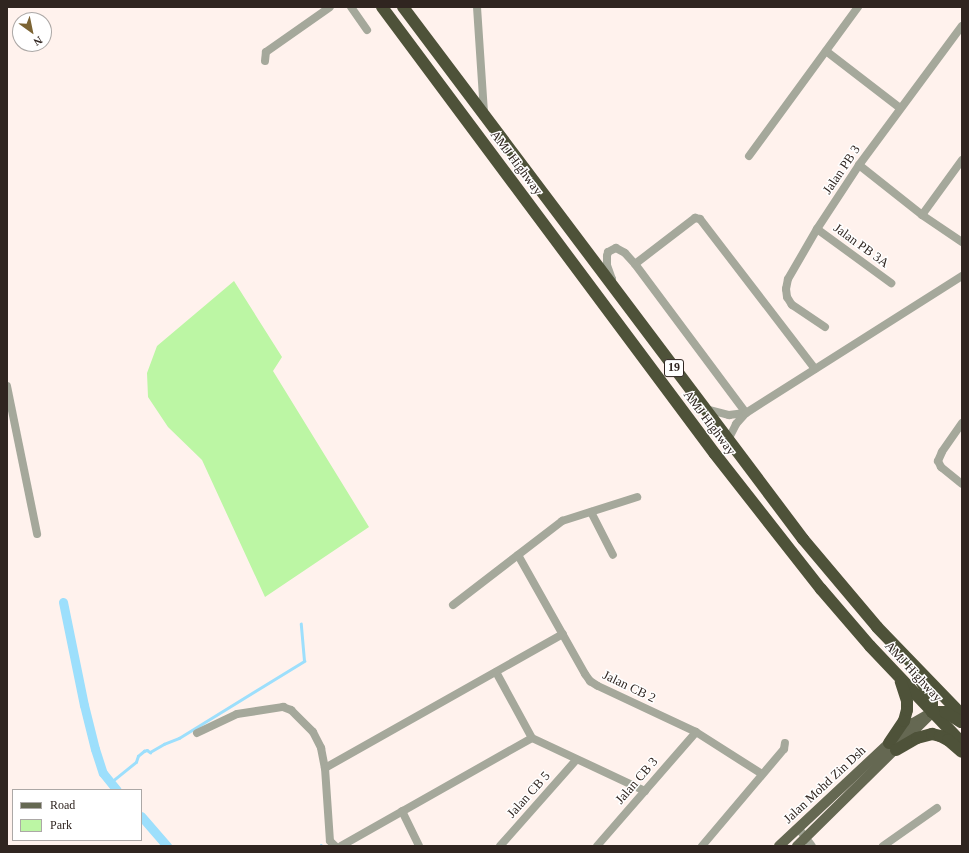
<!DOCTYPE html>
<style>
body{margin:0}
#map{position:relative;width:969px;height:853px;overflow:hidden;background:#fff2ed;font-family:"Times New Roman",serif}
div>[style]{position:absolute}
.green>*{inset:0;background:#bcf6a4}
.stream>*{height:2.5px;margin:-1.25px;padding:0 1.25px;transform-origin:1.25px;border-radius:1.25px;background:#9ddffc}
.canal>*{height:9px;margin:-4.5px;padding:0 4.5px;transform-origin:4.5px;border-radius:4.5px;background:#9ddffc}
.minor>*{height:8px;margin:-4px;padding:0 4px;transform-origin:4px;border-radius:4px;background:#a5a89b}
.major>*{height:10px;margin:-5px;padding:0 5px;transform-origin:5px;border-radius:5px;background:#656852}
.highway>*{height:12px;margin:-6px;padding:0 6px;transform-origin:6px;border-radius:6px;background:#4e5239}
span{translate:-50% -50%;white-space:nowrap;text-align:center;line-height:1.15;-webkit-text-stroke:3px #fff;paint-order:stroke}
.shield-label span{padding:1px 3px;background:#fff;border:1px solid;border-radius:3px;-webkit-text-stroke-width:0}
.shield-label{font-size:12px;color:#302520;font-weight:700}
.street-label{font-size:13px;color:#302520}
.frame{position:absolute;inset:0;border:8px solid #302520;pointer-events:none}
.legend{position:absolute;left:12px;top:789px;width:130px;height:52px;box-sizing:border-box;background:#fff;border:1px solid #aca8a6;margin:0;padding:5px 7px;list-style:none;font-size:12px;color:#302520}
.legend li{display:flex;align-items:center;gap:8px;height:20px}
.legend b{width:20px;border:1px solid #aca8a6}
.north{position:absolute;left:12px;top:12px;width:40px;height:40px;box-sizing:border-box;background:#fff;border:1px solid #aca8a6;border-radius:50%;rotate:147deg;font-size:11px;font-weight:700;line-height:16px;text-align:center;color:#302520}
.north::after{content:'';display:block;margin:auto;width:14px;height:18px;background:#7c6434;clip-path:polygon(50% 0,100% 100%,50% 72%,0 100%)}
</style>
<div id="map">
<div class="green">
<div style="clip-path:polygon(234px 281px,282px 357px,273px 371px,369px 527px,265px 597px,202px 460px,168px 427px,148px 397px,147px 373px,157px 346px)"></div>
</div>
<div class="stream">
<div style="left:110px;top:783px;width:33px;rotate:-39deg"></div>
<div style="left:136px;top:762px;width:6px;rotate:-72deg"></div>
<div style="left:138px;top:756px;width:8px;rotate:-40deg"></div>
<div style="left:144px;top:751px;width:3px;rotate:-18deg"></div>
<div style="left:147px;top:750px;width:4px;rotate:34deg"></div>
<div style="left:150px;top:752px;width:16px;rotate:-30deg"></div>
<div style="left:164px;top:744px;width:16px;rotate:-22deg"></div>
<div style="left:179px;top:738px;width:147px;rotate:-31.6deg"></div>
<div style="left:304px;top:661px;width:37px;rotate:-95deg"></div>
<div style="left:321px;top:845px;width:1px;rotate:45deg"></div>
</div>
<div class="canal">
<div style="left:63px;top:602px;width:105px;rotate:78.5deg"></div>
<div style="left:84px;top:705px;width:45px;rotate:76deg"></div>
<div style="left:95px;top:749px;width:25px;rotate:72deg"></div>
<div style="left:103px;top:773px;width:22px;rotate:51deg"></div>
<div style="left:141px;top:816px;width:40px;rotate:49deg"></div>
</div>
<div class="minor">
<div style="left:351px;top:7px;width:28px;rotate:55deg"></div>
<div style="left:477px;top:7px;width:106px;rotate:86.2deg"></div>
<div style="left:826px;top:51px;width:93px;rotate:37.6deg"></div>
<div style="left:265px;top:61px;width:9px;rotate:-84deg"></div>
<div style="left:266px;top:52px;width:78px;rotate:-35.1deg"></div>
<div style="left:749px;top:156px;width:185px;rotate:-53.8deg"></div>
<div style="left:859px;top:165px;width:80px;rotate:38.4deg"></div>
<div style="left:922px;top:215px;width:48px;rotate:34deg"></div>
<div style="left:922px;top:215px;width:68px;rotate:-54deg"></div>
<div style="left:817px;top:229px;width:92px;rotate:36.1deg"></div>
<div style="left:635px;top:264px;width:76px;rotate:-37.5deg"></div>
<div style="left:695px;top:218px;width:5px;rotate:11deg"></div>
<div style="left:700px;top:219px;width:189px;rotate:52.5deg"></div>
<div style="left:611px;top:282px;width:3px;rotate:-72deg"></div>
<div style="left:612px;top:279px;width:15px;rotate:-110deg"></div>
<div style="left:607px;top:265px;width:9px;rotate:-90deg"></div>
<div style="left:607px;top:256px;width:4px;rotate:-76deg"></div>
<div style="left:608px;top:252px;width:9px;rotate:-27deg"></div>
<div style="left:616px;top:248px;width:10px;rotate:29deg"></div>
<div style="left:625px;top:253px;width:15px;rotate:48deg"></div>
<div style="left:635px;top:264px;width:186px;rotate:53.3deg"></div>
<div style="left:825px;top:327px;width:40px;rotate:-146deg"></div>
<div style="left:792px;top:305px;width:9px;rotate:-122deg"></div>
<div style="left:787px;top:297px;width:8px;rotate:-97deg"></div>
<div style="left:786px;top:289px;width:10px;rotate:-79deg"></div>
<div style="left:788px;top:279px;width:58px;rotate:-59.9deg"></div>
<div style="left:817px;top:229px;width:77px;rotate:-56.7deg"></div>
<div style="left:859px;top:165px;width:173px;rotate:-53.5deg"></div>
<div style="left:7px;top:386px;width:151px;rotate:78.5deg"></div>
<div style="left:706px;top:409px;width:24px;rotate:15deg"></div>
<div style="left:729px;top:415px;width:16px;rotate:-7deg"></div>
<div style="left:962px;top:423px;width:35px;rotate:125deg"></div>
<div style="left:942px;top:452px;width:10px;rotate:114deg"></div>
<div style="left:938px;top:461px;width:7px;rotate:63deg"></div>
<div style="left:941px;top:467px;width:27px;rotate:39deg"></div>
<div style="left:728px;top:440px;width:18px;rotate:-63deg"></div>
<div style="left:736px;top:424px;width:15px;rotate:-48deg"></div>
<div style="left:746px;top:413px;width:256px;rotate:-32.4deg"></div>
<div style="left:591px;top:512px;width:48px;rotate:62.9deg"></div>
<div style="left:518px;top:555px;width:137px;rotate:60.6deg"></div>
<div style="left:585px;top:674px;width:9px;rotate:54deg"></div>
<div style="left:590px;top:681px;width:9px;rotate:32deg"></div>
<div style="left:598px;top:686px;width:108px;rotate:25.1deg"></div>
<div style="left:696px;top:732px;width:78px;rotate:32.5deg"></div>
<div style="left:453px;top:605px;width:138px;rotate:-37.6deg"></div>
<div style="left:562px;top:521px;width:79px;rotate:-17.7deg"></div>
<div style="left:496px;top:672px;width:75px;rotate:61.4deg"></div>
<div style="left:532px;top:738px;width:125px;rotate:25.1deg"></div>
<div style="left:197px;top:733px;width:44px;rotate:-25.4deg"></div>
<div style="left:237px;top:714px;width:47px;rotate:-8.7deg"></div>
<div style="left:283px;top:707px;width:9px;rotate:21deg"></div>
<div style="left:291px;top:710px;width:31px;rotate:45deg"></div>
<div style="left:313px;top:732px;width:18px;rotate:63deg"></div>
<div style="left:321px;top:748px;width:20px;rotate:79deg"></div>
<div style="left:325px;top:768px;width:73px;rotate:86.1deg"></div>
<div style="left:330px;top:841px;width:7px;rotate:45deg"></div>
<div style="left:325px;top:768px;width:273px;rotate:-29.4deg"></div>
<div style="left:402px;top:811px;width:39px;rotate:64deg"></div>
<div style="left:799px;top:829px;width:21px;rotate:53deg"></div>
<div style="left:341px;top:846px;width:219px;rotate:-29.5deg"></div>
<div style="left:500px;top:846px;width:115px;rotate:-48.5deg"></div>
<div style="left:597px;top:846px;width:151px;rotate:-49deg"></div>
<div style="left:702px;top:846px;width:127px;rotate:-49.8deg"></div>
<div style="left:784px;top:749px;width:6px;rotate:-81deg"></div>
<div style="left:883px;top:846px;width:66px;rotate:-35.1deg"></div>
</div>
<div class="major">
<div style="left:779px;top:846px;width:151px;rotate:-43.1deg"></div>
<div style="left:889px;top:743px;width:31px;rotate:-40deg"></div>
<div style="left:913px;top:723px;width:22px;rotate:-30deg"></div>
<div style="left:797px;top:846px;width:184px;rotate:-44.6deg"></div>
</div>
<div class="highway">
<div style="left:382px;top:7px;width:557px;rotate:53.32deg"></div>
<div style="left:715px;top:454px;width:172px;rotate:51.9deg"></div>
<div style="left:821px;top:589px;width:75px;rotate:49.3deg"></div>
<div style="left:870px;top:646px;width:134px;rotate:46.5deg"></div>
<div style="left:403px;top:7px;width:666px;rotate:53.06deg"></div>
<div style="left:803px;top:539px;width:115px;rotate:49.9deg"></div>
<div style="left:877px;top:627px;width:122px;rotate:46deg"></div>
<div style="left:921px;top:681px;width:22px;rotate:60deg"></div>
<div style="left:932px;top:700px;width:12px;rotate:90deg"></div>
<div style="left:932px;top:712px;width:13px"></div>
<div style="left:945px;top:712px;width:19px;rotate:32deg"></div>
<div style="left:889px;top:743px;width:27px;rotate:-56deg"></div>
<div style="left:904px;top:721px;width:11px;rotate:-75deg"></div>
<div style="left:907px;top:710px;width:9px;rotate:-90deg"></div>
<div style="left:907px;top:701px;width:20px;rotate:-108deg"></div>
<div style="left:896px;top:750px;width:24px;rotate:-30deg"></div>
<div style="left:917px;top:738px;width:16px;rotate:-15deg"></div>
<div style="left:932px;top:734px;width:8px;rotate:14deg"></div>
<div style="left:940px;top:736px;width:9px;rotate:27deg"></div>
<div style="left:948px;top:740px;width:18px;rotate:41deg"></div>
</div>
<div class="shield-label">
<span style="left:674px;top:368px">19</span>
</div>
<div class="street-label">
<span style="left:516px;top:163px;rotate:53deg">AMJ Highway</span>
<span style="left:842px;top:170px;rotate:-56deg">Jalan PB 3</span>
<span style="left:861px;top:246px;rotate:36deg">Jalan PB 3A</span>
<span style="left:709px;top:423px;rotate:53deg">AMJ Highway</span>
<span style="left:913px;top:672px;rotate:47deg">AMJ Highway</span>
<span style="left:629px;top:687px;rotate:26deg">Jalan CB 2</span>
<span style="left:637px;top:781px;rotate:-49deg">Jalan CB 3</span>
<span style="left:825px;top:785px;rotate:-43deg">Jalan Mohd Zin Dsh</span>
<span style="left:529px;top:795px;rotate:-48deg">Jalan CB 5</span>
</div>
<div class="frame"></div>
<ul class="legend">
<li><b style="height:5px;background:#656852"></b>Road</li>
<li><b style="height:11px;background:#bcf6a4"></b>Park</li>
</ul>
<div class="north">N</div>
</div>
